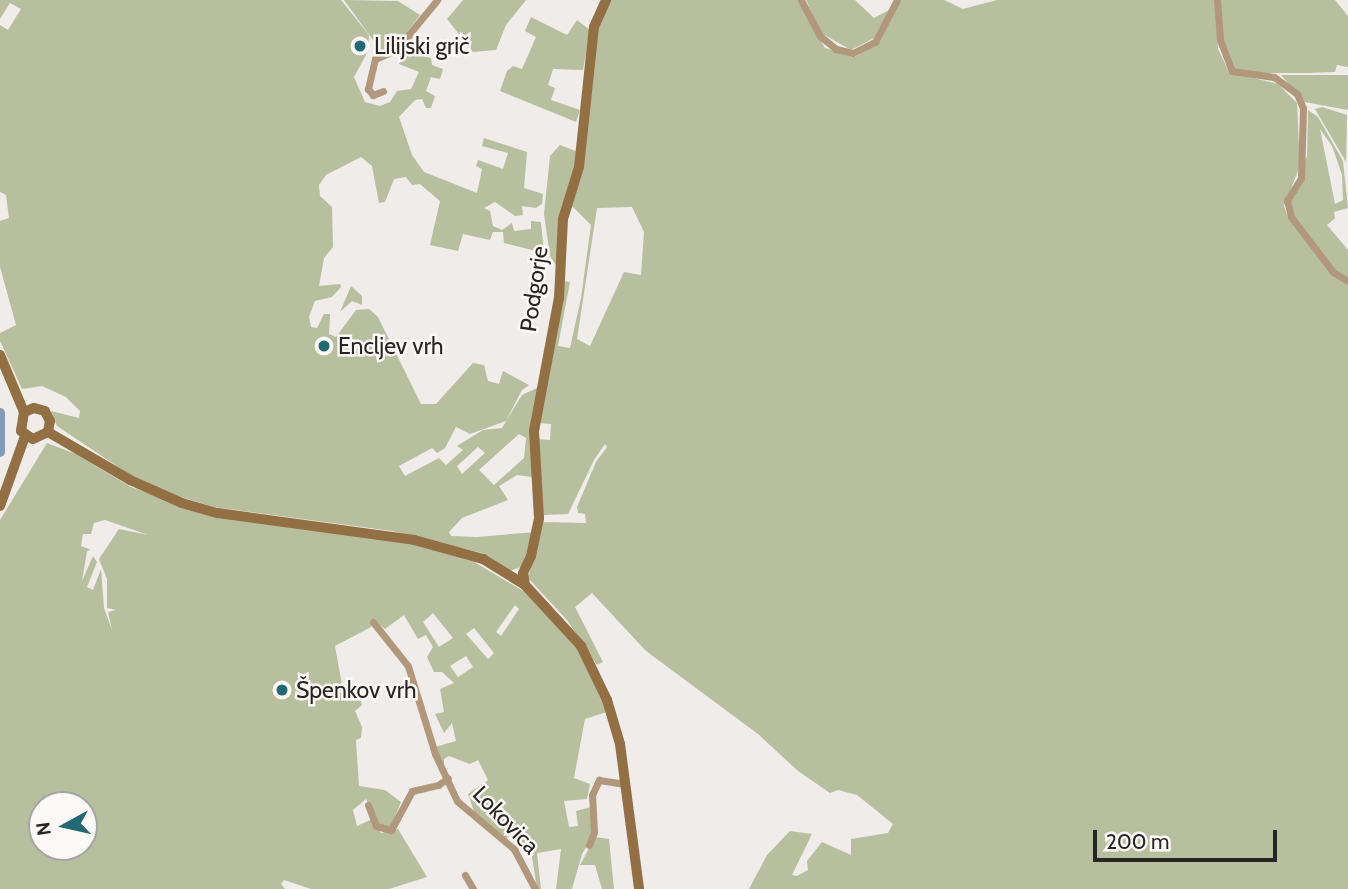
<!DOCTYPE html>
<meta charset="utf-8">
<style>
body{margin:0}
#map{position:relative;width:1348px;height:889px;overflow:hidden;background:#efecea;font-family:Cabin,sans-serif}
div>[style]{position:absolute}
.green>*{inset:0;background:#b7bf9f}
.river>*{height:10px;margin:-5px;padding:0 5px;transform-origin:5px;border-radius:5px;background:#839bb6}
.street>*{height:7px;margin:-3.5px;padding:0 3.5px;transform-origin:3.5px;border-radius:3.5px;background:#b1987c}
.secondary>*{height:10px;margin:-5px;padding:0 5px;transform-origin:5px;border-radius:5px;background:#936f44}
.dots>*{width:19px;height:19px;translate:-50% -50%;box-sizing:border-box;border:4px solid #fcf9f7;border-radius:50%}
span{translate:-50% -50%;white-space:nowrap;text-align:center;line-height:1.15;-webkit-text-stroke:5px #fcf9f7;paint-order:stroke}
.poi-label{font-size:23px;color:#272625}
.left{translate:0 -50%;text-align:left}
.street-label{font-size:23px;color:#272625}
.north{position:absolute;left:28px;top:791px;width:70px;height:70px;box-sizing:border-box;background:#fcf9f7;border:2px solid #a7a5a3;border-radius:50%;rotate:262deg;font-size:19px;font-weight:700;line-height:28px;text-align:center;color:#272625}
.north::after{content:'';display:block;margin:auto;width:24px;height:32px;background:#206975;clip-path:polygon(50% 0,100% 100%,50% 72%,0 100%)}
.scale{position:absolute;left:1093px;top:830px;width:184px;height:32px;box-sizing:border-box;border:4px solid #272625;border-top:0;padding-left:9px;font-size:21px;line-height:24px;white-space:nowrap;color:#272625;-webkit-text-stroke:5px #fcf9f7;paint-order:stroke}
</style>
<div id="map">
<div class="green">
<div style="clip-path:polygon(evenodd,0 0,341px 0,369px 35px,368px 51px,354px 77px,365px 102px,380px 106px,390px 102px,397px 91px,411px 89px,419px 72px,399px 64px,407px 34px,413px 37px,408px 48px,412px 53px,431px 58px,432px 65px,443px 69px,440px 79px,431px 77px,426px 91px,435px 96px,431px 108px,426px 108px,422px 99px,415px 100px,399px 117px,412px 155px,424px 172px,477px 193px,482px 169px,476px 166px,478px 160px,503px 169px,508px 153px,482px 146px,484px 138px,527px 152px,524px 188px,543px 194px,542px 204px,536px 208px,522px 206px,523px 215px,515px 216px,495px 202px,484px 208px,490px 211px,493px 226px,502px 230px,512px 223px,514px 231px,531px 229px,531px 221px,541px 222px,544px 253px,504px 243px,503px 232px,493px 232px,490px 240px,463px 234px,458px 251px,430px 245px,440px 201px,420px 184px,412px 185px,406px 177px,394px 179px,385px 202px,379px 203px,372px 166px,361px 157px,326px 175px,319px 185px,320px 196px,332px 207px,333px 247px,324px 258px,319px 286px,340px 284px,341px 287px,332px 297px,315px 301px,309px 317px,311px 327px,317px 328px,324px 314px,330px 314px,329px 334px,336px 337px,356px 310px,369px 309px,378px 317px,421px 404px,436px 404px,473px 363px,484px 365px,488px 381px,499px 384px,503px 371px,529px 385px,522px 390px,506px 421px,470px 434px,456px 427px,445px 448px,437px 453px,432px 448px,399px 466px,405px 476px,439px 458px,446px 465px,463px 450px,457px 446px,483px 430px,502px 428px,522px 395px,537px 388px,532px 477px,517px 475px,499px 486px,508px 500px,462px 518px,449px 532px,451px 536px,477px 537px,535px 532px,521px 567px,510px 571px,482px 553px,392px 531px,214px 507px,168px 493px,130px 475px,57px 426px,51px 411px,79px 418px,80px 411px,66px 397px,42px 386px,22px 389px,0 341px,0 333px,16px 325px,0 267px,0 221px,9px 218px,6px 195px,0 192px,0 25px,8px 30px,21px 9px,10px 3px,0 19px,0 0,519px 434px,526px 438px,524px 458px,494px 485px,479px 470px,519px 434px,0 0,478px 447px,485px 453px,462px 474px,457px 466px,478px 447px)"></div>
<div style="clip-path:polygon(344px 0,398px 1px,420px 15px,398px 44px,383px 54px)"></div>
<div style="clip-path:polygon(463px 0,526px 0,506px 25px,496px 50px,473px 52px,447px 19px)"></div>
<div style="clip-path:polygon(evenodd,608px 0,798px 0,825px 48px,855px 57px,879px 43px,901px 0,944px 0,963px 9px,997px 0,1215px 0,1218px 49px,1229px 72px,1278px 84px,1297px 103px,1300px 166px,1284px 206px,1289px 220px,1330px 273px,1348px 284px,1348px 889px,749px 889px,767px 855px,790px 831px,812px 834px,792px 875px,797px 876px,808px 870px,807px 861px,822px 842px,851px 855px,851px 839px,888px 833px,893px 824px,857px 795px,838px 790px,830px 793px,798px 771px,758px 734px,646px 651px,592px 593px,575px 607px,603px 662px,597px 665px,567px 620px,528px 578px,542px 522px,586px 523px,585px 514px,578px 513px,577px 507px,596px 462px,607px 447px,605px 444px,594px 460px,568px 514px,543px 515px,536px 439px,550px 440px,551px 424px,538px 423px,563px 281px,570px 282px,558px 346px,570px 348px,581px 298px,591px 225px,569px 203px,591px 48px,608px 0,632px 207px,644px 232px,641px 275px,624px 272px,590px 346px,577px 339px,597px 208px,632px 207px)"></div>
<div style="clip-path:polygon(806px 0,855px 0,874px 18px,889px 10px,874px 38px,851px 50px,821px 33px)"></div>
<div style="clip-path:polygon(1220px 0,1335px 0,1348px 16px,1348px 67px,1337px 65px,1335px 72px,1308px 73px,1258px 73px,1233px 68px,1223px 48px)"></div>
<div style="clip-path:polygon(531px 17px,567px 35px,577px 20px,590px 30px,583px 70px,553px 69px,548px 85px,555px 88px,551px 100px,580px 110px,576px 122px,500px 91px,507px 71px,513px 66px,522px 69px,536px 37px,525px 31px)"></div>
<div style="clip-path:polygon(1281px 75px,1348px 75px,1348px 110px,1304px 102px)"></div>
<div style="clip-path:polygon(1322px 107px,1347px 115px,1346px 162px,1315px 109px)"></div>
<div style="clip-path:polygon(evenodd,1308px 110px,1318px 117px,1343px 161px,1348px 208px,1334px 212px,1335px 218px,1327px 225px,1348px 250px,1348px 280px,1335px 271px,1294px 217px,1290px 206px,1307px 156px,1308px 110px,1320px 129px,1332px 146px,1342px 175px,1343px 200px,1335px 204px,1320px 129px)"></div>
<div style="clip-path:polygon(560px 145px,578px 152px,556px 265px,550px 256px,544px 214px,550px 156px)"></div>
<div style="clip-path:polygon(351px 286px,362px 296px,362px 305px,352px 301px,340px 312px)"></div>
<div style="clip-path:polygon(evenodd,47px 443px,76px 454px,131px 487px,195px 510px,412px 544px,474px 562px,530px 595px,579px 651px,607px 712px,585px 719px,574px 778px,590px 784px,587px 799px,564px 801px,569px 827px,578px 826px,576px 811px,591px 807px,593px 836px,582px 854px,572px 889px,556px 889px,561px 849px,537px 853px,541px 889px,537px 889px,531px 850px,511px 834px,506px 839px,475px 814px,468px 794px,488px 780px,478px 760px,470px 764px,449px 756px,444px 759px,444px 769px,435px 747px,456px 741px,452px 723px,444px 733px,435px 714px,444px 712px,440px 689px,454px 683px,442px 672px,434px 672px,427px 657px,433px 647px,426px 635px,418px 639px,404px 615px,385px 629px,373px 619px,371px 627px,335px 646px,344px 696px,360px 700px,362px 705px,355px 711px,362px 727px,361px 738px,356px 740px,359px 786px,385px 790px,401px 802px,391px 827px,378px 825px,366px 799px,353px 810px,357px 826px,372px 819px,381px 833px,398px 829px,427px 877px,389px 889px,311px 889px,284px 880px,281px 884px,285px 889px,0 889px,0 520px,47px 443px,105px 520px,148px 535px,119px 529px,99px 559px,107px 579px,107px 608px,116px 610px,108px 612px,112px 630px,104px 608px,101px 569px,93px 590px,87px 587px,97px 562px,93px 556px,82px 581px,87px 551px,91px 550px,81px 546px,83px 534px,91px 534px,94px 523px,105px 520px,47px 443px,515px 605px,519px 609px,501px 636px,496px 632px,515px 605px,47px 443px,433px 613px,453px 638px,439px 647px,423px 622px,433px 613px,47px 443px,474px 628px,494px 653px,488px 659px,466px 634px,474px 628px,47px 443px,466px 656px,473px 667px,458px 677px,450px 666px,466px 656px,47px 443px,42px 805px,84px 805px,84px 847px,42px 847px,42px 805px)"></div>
<div style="clip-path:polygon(595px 837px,609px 839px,614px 889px,602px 889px,595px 865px,580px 865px)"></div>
</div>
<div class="river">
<div style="left:0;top:413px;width:39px;rotate:90deg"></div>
</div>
<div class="street">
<div style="left:801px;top:0;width:41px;rotate:62.2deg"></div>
<div style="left:820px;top:36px;width:21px;rotate:39deg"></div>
<div style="left:836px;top:49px;width:17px;rotate:13deg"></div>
<div style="left:853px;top:53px;width:25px;rotate:-27deg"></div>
<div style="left:875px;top:42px;width:47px;rotate:-62.4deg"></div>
<div style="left:1217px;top:0;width:40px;rotate:85.7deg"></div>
<div style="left:1220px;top:40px;width:33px;rotate:69deg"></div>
<div style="left:1232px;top:71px;width:42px;rotate:8.1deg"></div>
<div style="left:1274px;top:77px;width:29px;rotate:36deg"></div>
<div style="left:1297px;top:94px;width:15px;rotate:67deg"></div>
<div style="left:1303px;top:108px;width:70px;rotate:91.6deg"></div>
<div style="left:1301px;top:178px;width:26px;rotate:122deg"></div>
<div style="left:1287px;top:200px;width:17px;rotate:77deg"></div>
<div style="left:1291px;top:217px;width:69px;rotate:52.6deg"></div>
<div style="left:1333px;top:272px;width:17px;rotate:31deg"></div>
<div style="left:383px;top:91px;width:11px;rotate:158deg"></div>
<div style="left:373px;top:95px;width:8px;rotate:-130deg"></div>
<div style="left:368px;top:89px;width:31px;rotate:-77deg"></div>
<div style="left:375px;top:59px;width:23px;rotate:-23deg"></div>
<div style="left:396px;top:50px;width:65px;rotate:-50.6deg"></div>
<div style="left:373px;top:622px;width:56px;rotate:51.5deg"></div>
<div style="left:408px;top:666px;width:92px;rotate:72.9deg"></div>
<div style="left:435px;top:754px;width:52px;rotate:64.9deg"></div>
<div style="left:457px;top:801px;width:75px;rotate:40.1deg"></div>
<div style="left:514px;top:849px;width:45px;rotate:62.3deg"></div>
<div style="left:368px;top:805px;width:22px;rotate:69deg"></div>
<div style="left:376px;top:826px;width:16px;rotate:15deg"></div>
<div style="left:391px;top:830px;width:44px;rotate:-61.7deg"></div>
<div style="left:412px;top:791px;width:27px;rotate:-13deg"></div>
<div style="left:438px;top:785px;width:12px;rotate:-35deg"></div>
<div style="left:589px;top:845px;width:14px;rotate:-69deg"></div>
<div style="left:594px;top:832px;width:37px;rotate:-93deg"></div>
<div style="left:592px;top:795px;width:17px;rotate:-65deg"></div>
<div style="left:599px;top:780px;width:26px;rotate:9deg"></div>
<div style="left:465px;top:875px;width:16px;rotate:60deg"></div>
</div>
<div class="secondary">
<div style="left:0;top:355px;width:62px;rotate:67.2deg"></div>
<div style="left:24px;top:412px;width:19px;rotate:99deg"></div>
<div style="left:21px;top:431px;width:14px;rotate:34deg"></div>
<div style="left:33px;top:439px;width:17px;rotate:-25deg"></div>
<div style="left:48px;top:432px;width:11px;rotate:-80deg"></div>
<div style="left:50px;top:421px;width:11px;rotate:-117deg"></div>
<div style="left:45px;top:411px;width:11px;rotate:-165deg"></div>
<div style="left:34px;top:408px;width:11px;rotate:158deg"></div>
<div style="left:48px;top:432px;width:95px;rotate:30.3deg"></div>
<div style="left:130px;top:480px;width:57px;rotate:23.9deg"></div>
<div style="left:182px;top:503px;width:37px;rotate:16deg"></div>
<div style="left:218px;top:513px;width:198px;rotate:7.8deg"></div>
<div style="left:414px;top:540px;width:72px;rotate:15.4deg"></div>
<div style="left:483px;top:559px;width:49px;rotate:31.8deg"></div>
<div style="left:525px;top:585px;width:83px;rotate:47.4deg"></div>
<div style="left:581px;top:646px;width:60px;rotate:64.3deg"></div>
<div style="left:607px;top:700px;width:46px;rotate:73.5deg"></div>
<div style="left:620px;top:744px;width:146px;rotate:82.5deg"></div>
<div style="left:0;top:506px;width:74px;rotate:-70.3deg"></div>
<div style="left:525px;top:585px;width:12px;rotate:-99deg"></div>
<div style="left:523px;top:573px;width:19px;rotate:-65deg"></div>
<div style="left:531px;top:556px;width:39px;rotate:-78deg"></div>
<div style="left:539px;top:518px;width:87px;rotate:-93.3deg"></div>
<div style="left:534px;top:431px;width:135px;rotate:-79.4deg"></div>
<div style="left:559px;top:298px;width:79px;rotate:-87.1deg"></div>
<div style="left:563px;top:219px;width:54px;rotate:-72.9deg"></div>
<div style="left:579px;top:167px;width:141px;rotate:-83.9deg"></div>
<div style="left:594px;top:27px;width:30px;rotate:-66deg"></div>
</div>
<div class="dots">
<div style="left:360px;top:46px;background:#206975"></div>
<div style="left:324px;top:346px;background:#206975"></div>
<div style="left:282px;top:690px;background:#206975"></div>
</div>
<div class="poi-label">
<span class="left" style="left:374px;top:46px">Lilijski grič</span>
<span class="left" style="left:338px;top:346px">Encljev vrh</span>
<span class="left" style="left:296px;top:690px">Špenkov vrh</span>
</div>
<div class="street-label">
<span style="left:534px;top:289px;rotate:-82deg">Podgorje</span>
<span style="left:506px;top:820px;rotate:46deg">Lokovica</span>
</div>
<div class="north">N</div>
<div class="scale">200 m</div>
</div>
